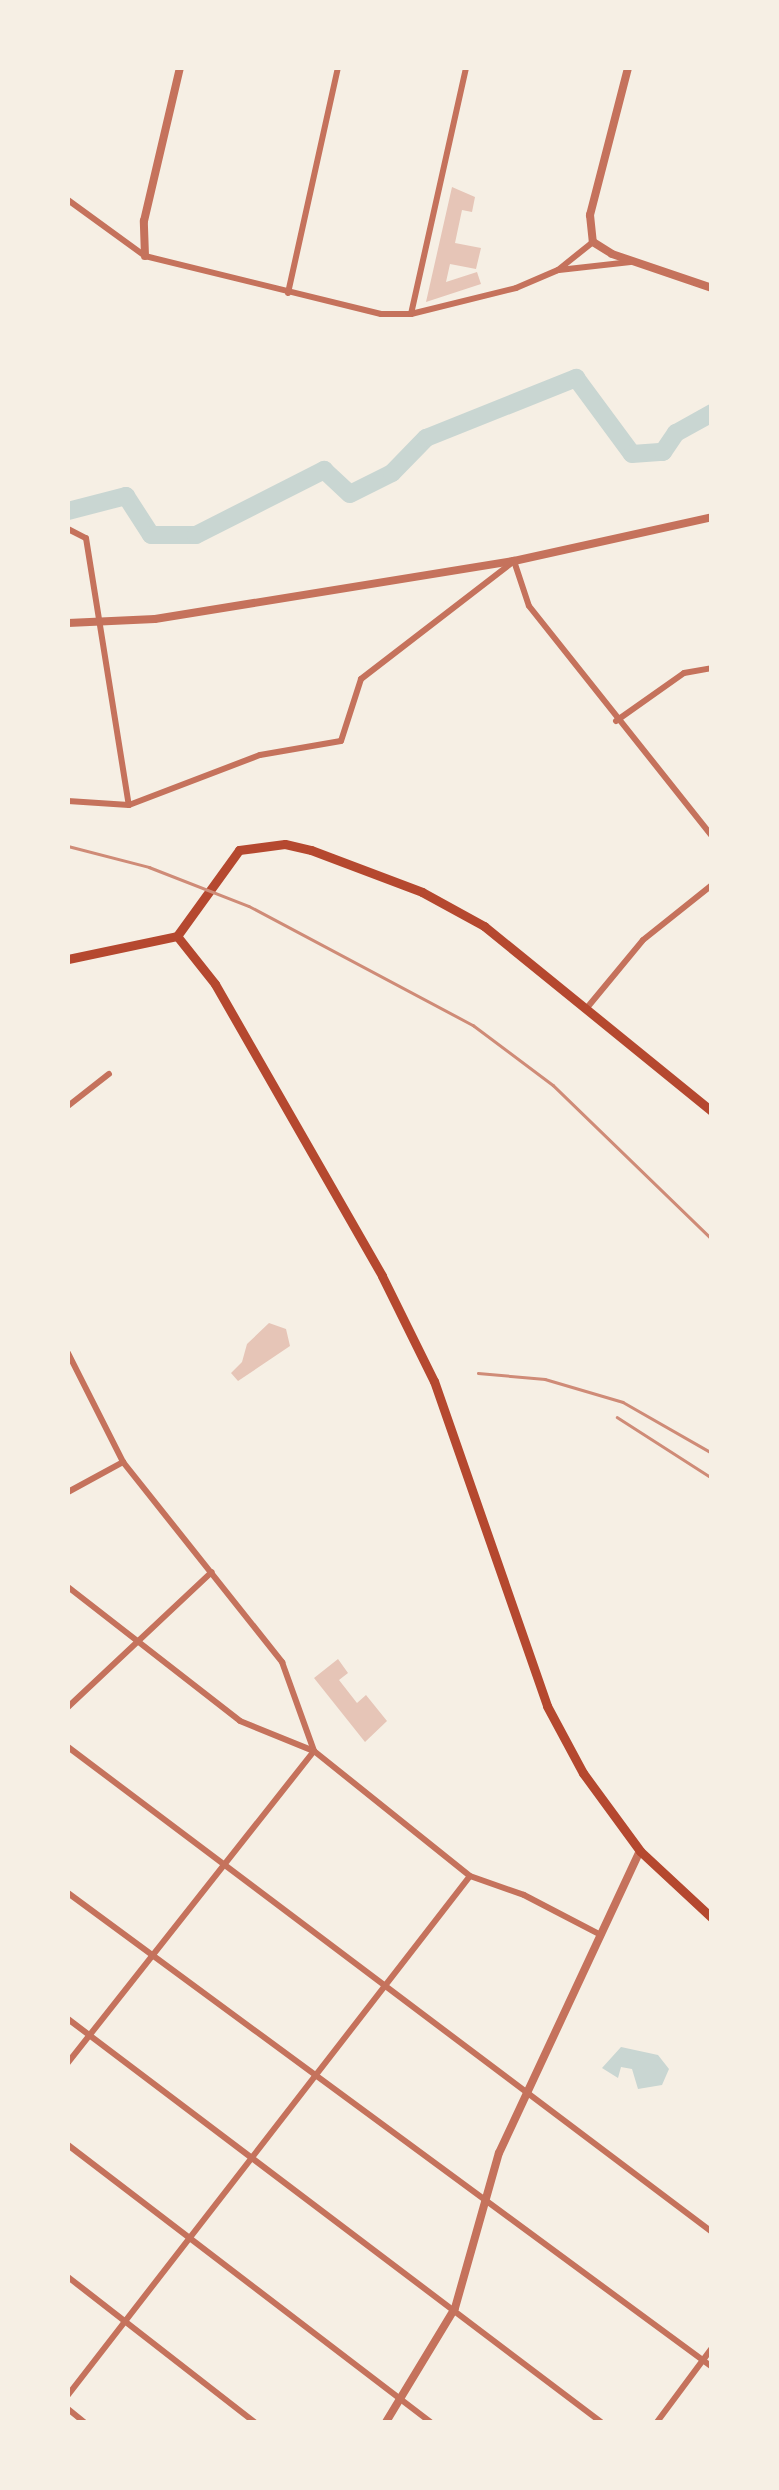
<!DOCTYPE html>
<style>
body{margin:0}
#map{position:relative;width:779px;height:2490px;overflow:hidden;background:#f6efe4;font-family:Merriweather,serif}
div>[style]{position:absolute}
.water>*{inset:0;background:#c9d6d2}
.river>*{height:18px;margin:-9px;padding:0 9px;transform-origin:9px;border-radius:9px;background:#c9d6d2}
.building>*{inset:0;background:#e6c5b7}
.minor>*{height:6px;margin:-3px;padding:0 3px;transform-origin:3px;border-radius:3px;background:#c5725c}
.tertiary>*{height:8px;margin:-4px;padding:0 4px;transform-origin:4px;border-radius:4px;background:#c5725c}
.secondary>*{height:9px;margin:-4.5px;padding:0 4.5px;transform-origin:4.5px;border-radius:4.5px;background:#b5482f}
.rail>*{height:2.5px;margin:-1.25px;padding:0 1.25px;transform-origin:1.25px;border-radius:1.25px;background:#cf8b77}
span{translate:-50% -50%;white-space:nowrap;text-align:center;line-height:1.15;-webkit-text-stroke:8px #f6efe4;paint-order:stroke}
.frame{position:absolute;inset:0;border:70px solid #f6efe4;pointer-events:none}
</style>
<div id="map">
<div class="water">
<div style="clip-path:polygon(621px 2047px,658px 2055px,669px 2069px,662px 2085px,638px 2089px,632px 2069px,621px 2067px,618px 2078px,602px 2068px)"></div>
</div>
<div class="river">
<div style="left:68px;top:511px;width:60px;rotate:-14.5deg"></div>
<div style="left:126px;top:496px;width:46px;rotate:57.3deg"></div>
<div style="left:151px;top:535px;width:45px"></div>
<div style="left:196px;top:535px;width:144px;rotate:-26.9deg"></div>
<div style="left:324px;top:470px;width:35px;rotate:43deg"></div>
<div style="left:350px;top:494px;width:47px;rotate:-26.6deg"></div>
<div style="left:392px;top:473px;width:49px;rotate:-45.8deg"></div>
<div style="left:426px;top:438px;width:162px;rotate:-21.8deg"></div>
<div style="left:576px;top:378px;width:94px;rotate:53.6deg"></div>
<div style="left:632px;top:454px;width:31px;rotate:-4deg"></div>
<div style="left:663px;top:452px;width:23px;rotate:-56deg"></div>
<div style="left:676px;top:433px;width:41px;rotate:-29.1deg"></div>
</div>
<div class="building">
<div style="clip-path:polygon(452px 187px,475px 197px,472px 212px,462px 210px,455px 243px,481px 248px,476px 269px,450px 264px,446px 282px,477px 272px,481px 284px,426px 302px)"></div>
<div style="clip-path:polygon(269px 1323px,286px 1329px,290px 1346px,238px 1381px,231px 1373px,242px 1362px,247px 1344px)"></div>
<div style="clip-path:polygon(338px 1659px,348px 1673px,339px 1680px,357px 1703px,366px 1695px,387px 1721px,365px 1742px,314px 1678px)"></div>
</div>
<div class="minor">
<div style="left:68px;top:200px;width:95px;rotate:36deg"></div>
<div style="left:145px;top:256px;width:243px;rotate:13.8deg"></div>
<div style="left:381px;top:314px;width:30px"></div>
<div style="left:411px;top:314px;width:108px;rotate:-13.9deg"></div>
<div style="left:516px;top:288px;width:46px;rotate:-23.2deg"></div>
<div style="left:558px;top:270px;width:45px;rotate:-38.7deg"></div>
<div style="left:559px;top:270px;width:72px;rotate:-6.3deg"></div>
<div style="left:288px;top:293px;width:230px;rotate:-77.5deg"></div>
<div style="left:411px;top:314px;width:252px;rotate:-77.4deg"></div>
<div style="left:68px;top:529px;width:20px;rotate:27deg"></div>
<div style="left:86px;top:538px;width:270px;rotate:80.9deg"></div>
<div style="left:616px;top:721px;width:83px;rotate:-35.2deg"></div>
<div style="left:684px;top:673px;width:28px;rotate:-10deg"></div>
<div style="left:68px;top:801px;width:61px;rotate:3.8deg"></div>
<div style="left:129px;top:805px;width:140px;rotate:-20.9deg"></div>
<div style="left:260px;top:755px;width:82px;rotate:-9.8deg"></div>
<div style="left:341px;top:741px;width:65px;rotate:-72.1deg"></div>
<div style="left:361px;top:679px;width:193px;rotate:-37.6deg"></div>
<div style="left:514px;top:561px;width:47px;rotate:71.6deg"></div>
<div style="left:529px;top:606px;width:294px;rotate:51.5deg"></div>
<div style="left:586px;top:1009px;width:89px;rotate:-50.4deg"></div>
<div style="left:643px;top:940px;width:88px;rotate:-38.6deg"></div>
<div style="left:68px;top:1106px;width:52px;rotate:-38deg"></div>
<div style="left:68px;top:1353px;width:122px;rotate:63.2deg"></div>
<div style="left:123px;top:1462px;width:256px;rotate:51.5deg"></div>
<div style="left:282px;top:1662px;width:95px;rotate:70.2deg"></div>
<div style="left:314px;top:1751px;width:397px;rotate:128.3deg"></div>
<div style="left:68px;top:1492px;width:63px;rotate:-28.6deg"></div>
<div style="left:68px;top:1587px;width:218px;rotate:37.9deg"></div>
<div style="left:240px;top:1721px;width:80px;rotate:22.1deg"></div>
<div style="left:314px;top:1751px;width:200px;rotate:38.7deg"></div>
<div style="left:470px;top:1876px;width:57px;rotate:19.4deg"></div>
<div style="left:524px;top:1895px;width:87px;rotate:27.5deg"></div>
<div style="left:68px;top:1707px;width:197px;rotate:-43.2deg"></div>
<div style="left:68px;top:1747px;width:806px;rotate:36.98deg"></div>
<div style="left:68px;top:1893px;width:800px;rotate:36.35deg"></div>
<div style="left:68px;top:2019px;width:668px;rotate:37.09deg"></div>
<div style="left:68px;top:2145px;width:456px;rotate:37.4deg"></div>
<div style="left:68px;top:2277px;width:236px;rotate:37.9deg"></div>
<div style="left:68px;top:2395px;width:656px;rotate:-52.24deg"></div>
<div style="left:68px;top:2409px;width:21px;rotate:39deg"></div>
<div style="left:657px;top:2422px;width:92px;rotate:-53.4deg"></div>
</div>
<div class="tertiary">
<div style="left:628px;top:68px;width:152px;rotate:104.5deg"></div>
<div style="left:590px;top:215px;width:27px;rotate:84deg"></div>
<div style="left:593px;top:242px;width:22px;rotate:32deg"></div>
<div style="left:612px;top:254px;width:106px;rotate:18.8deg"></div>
<div style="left:145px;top:256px;width:35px;rotate:-92deg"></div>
<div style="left:144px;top:221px;width:157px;rotate:-76.8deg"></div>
<div style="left:68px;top:623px;width:87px;rotate:-2.6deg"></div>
<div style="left:155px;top:619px;width:364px;rotate:-9.2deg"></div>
<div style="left:514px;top:561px;width:203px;rotate:-12.5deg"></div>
<div style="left:386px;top:2422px;width:133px;rotate:-58.8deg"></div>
<div style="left:455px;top:2308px;width:161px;rotate:-74.2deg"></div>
<div style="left:499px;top:2153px;width:333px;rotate:-65deg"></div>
</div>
<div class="secondary">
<div style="left:177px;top:936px;width:61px;rotate:51.6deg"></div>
<div style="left:215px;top:984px;width:336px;rotate:60.2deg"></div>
<div style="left:382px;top:1276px;width:117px;rotate:63.7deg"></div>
<div style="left:434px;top:1381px;width:344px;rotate:70.8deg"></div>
<div style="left:547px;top:1706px;width:76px;rotate:61.8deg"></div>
<div style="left:583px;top:1773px;width:97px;rotate:53.8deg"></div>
<div style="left:640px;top:1851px;width:98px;rotate:42.9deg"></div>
<div style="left:177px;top:936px;width:106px;rotate:-54.2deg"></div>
<div style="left:239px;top:850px;width:46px;rotate:-7.4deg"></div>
<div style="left:285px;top:844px;width:27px;rotate:13deg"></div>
<div style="left:311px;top:850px;width:119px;rotate:20.7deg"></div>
<div style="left:422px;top:892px;width:71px;rotate:28.7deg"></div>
<div style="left:484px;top:926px;width:294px;rotate:39.1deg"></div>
<div style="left:68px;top:959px;width:111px;rotate:-11.9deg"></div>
</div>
<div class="rail">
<div style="left:68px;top:846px;width:84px;rotate:14.5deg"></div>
<div style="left:149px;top:867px;width:107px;rotate:21.3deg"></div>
<div style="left:249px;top:906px;width:254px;rotate:28deg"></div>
<div style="left:473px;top:1025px;width:100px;rotate:36.9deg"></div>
<div style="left:553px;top:1085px;width:221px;rotate:44.1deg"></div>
<div style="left:478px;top:1373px;width:67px;rotate:5.1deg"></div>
<div style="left:545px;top:1379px;width:81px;rotate:16.4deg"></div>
<div style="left:623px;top:1402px;width:103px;rotate:29.8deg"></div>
<div style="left:617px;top:1417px;width:113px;rotate:32.7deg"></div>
</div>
<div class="frame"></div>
</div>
